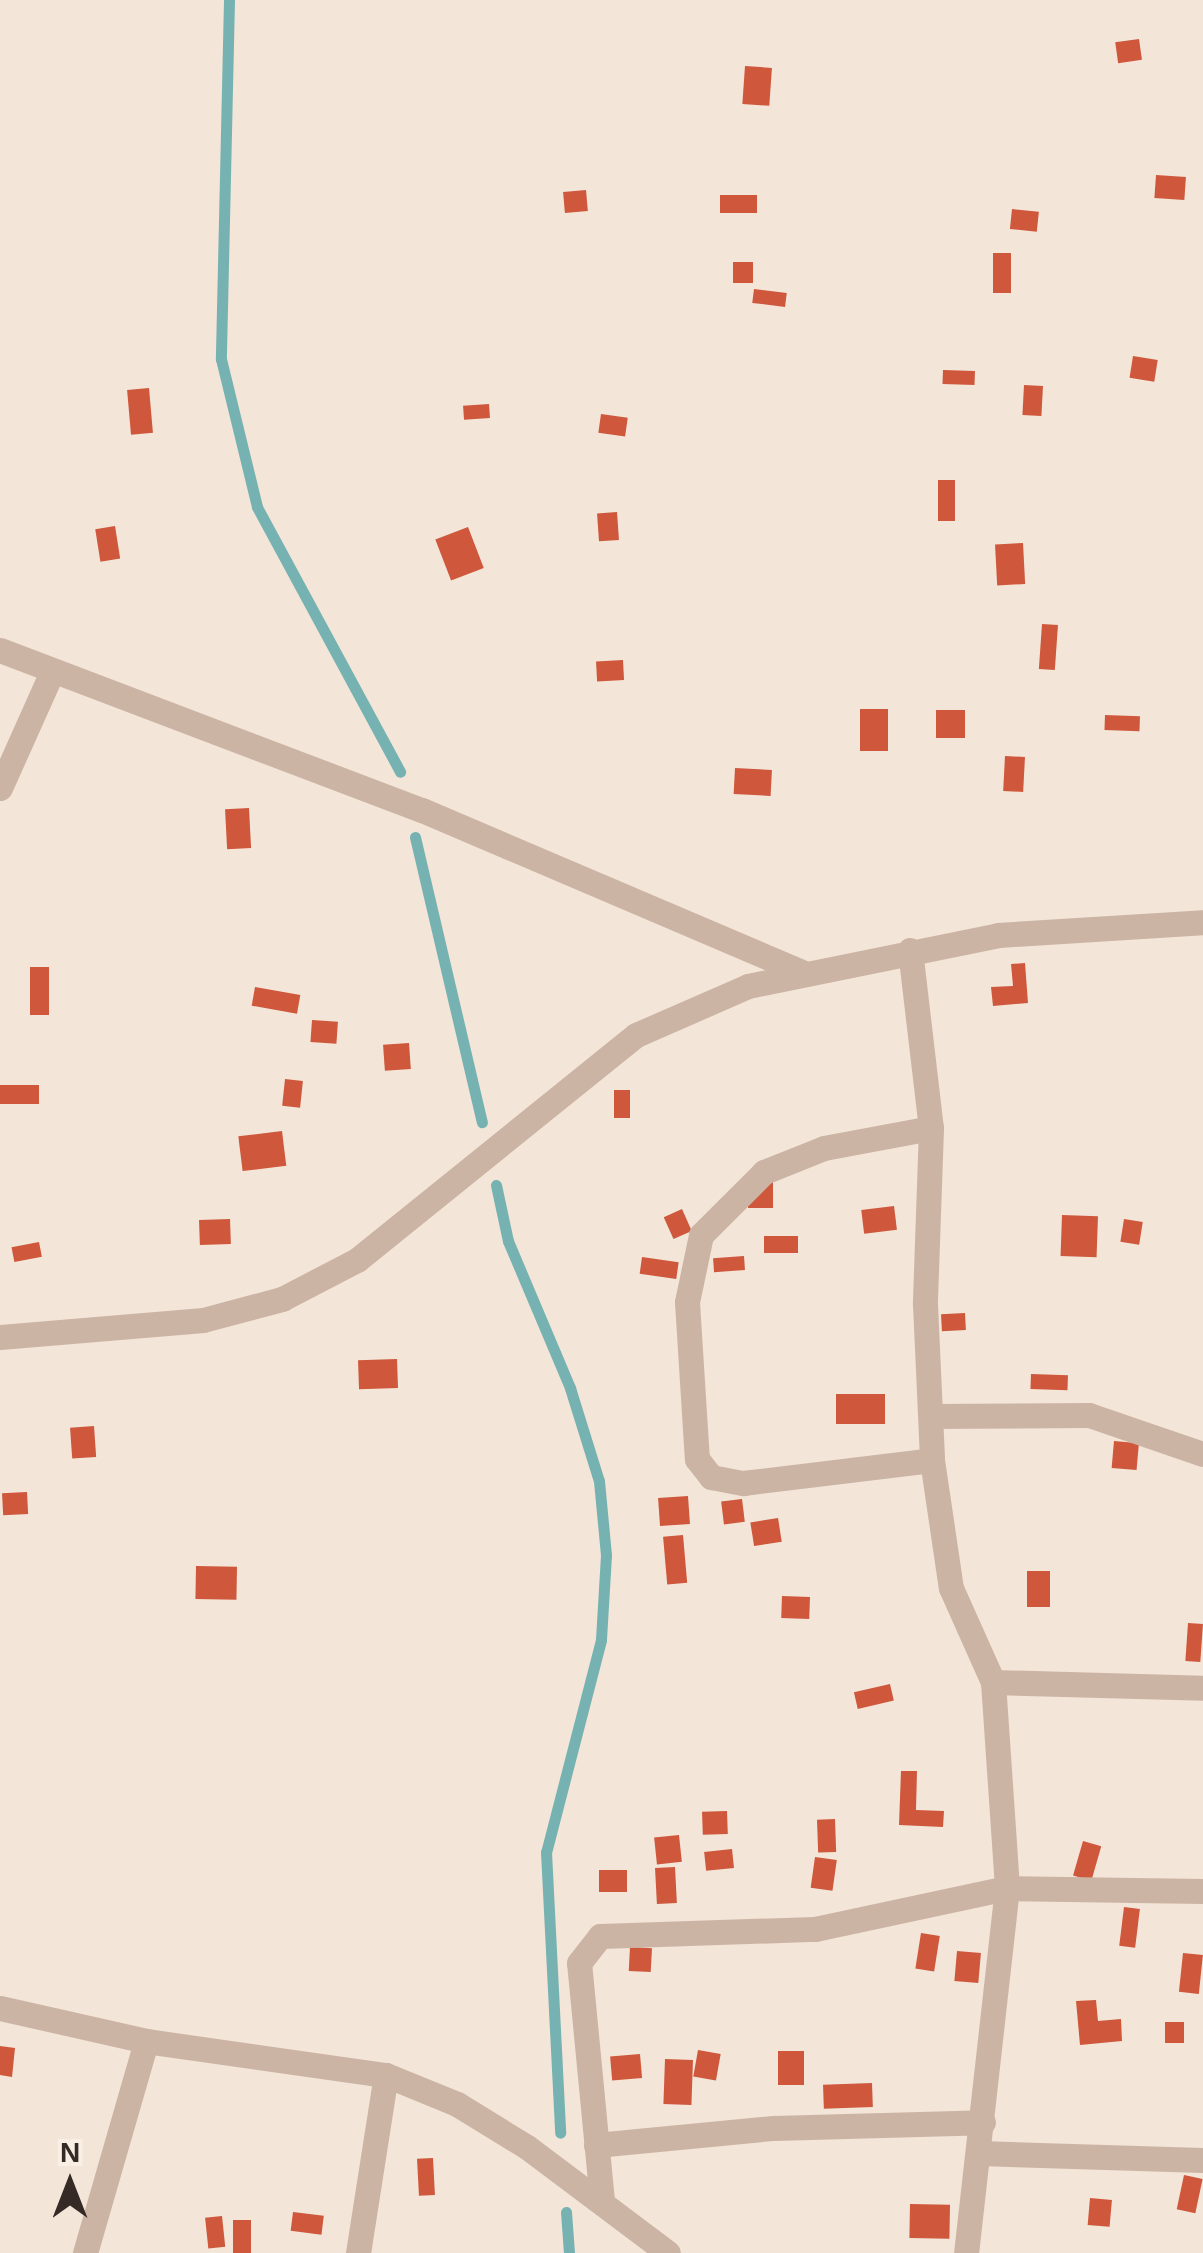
<!DOCTYPE html>
<style>
body{margin:0}
#map{position:relative;width:1203px;height:2253px;overflow:hidden;background:#f3e5d8;font-family:Arial,sans-serif}
div>[style]{position:absolute}
.stream>*{height:11px;margin:-5.5px;padding:0 5.5px;transform-origin:5.5px;border-radius:5.5px;background:#76b2b1}
.building>*{inset:0;background:#ce573c;transform-origin:0 0}
.street>*{height:25px;margin:-12.5px;padding:0 12.5px;transform-origin:12.5px;border-radius:12.5px;background:#ccb4a4}
span{translate:-50% -50%;white-space:nowrap;text-align:center;line-height:1.15;-webkit-text-stroke:9px #faefe5;paint-order:stroke}
.north{position:absolute;left:20px;top:2133px;width:100px;height:100px;-webkit-text-stroke:8px #faefe5;paint-order:stroke;rotate:0deg;font-size:28px;font-weight:700;line-height:40px;text-align:center;color:#362a26}
.north::after{content:'';display:block;margin:auto;width:35px;height:45px;background:#362a26;clip-path:polygon(50% 0,100% 100%,50% 72%,0 100%)}
</style>
<div id="map">
<div class="stream">
<div style="left:229px;top:0;width:359px;rotate:91.3deg"></div>
<div style="left:221px;top:359px;width:152px;rotate:76.3deg"></div>
<div style="left:257px;top:507px;width:301px;rotate:61.6deg"></div>
<div style="left:415px;top:837px;width:293px;rotate:76.8deg"></div>
<div style="left:496px;top:1185px;width:57px;rotate:77.9deg"></div>
<div style="left:508px;top:1241px;width:160px;rotate:67.1deg"></div>
<div style="left:570px;top:1388px;width:97px;rotate:72.7deg"></div>
<div style="left:599px;top:1481px;width:74px;rotate:84.6deg"></div>
<div style="left:606px;top:1555px;width:85px;rotate:93.4deg"></div>
<div style="left:601px;top:1640px;width:219px;rotate:104.5deg"></div>
<div style="left:546px;top:1852px;width:281px;rotate:87.1deg"></div>
<div style="left:566px;top:2212px;width:41px;rotate:85.8deg"></div>
</div>
<div class="building">
<div style="left:1139px;top:39px;width:21px;height:24px;rotate:82deg"></div>
<div style="left:745px;top:66px;width:27px;height:38px;rotate:4deg"></div>
<div style="left:1156px;top:175px;width:30px;height:23px;rotate:4deg"></div>
<div style="left:586px;top:190px;width:21px;height:23px;rotate:85deg"></div>
<div style="left:720px;top:195px;width:37px;height:18px"></div>
<div style="left:1012px;top:209px;width:27px;height:20px;rotate:6deg"></div>
<div style="left:993px;top:253px;width:18px;height:40px"></div>
<div style="left:733px;top:262px;width:20px;height:21px"></div>
<div style="left:754px;top:289px;width:33px;height:14px;rotate:7deg"></div>
<div style="left:1133px;top:356px;width:25px;height:22px;rotate:9deg"></div>
<div style="left:943px;top:370px;width:32px;height:14px;rotate:2deg"></div>
<div style="left:1024px;top:385px;width:19px;height:30px;rotate:3deg"></div>
<div style="left:149px;top:388px;width:45px;height:22px;rotate:85deg"></div>
<div style="left:489px;top:404px;width:14px;height:26px;rotate:86deg"></div>
<div style="left:601px;top:414px;width:27px;height:19px;rotate:8deg"></div>
<div style="left:938px;top:480px;width:17px;height:41px"></div>
<div style="left:617px;top:512px;width:28px;height:20px;rotate:86deg"></div>
<div style="left:115px;top:526px;width:33px;height:20px;rotate:81deg"></div>
<div style="left:468px;top:527px;width:44px;height:35px;rotate:69deg"></div>
<div style="left:1023px;top:543px;width:41px;height:28px;rotate:87deg"></div>
<div style="left:1042px;top:624px;width:16px;height:45px;rotate:4deg"></div>
<div style="left:623px;top:660px;width:20px;height:27px;rotate:87deg"></div>
<div style="left:860px;top:709px;width:28px;height:42px"></div>
<div style="left:936px;top:710px;width:29px;height:28px"></div>
<div style="left:1105px;top:715px;width:35px;height:15px;rotate:2deg"></div>
<div style="left:1005px;top:756px;width:20px;height:35px;rotate:3deg"></div>
<div style="left:735px;top:768px;width:37px;height:26px;rotate:3deg"></div>
<div style="left:249px;top:808px;width:40px;height:24px;rotate:87deg"></div>
<div style="clip-path:polygon(1025px 963px,1028px 1003px,993px 1006px,991px 987px,1013px 986px,1011px 964px)"></div>
<div style="left:30px;top:967px;width:19px;height:48px"></div>
<div style="left:255px;top:987px;width:46px;height:19px;rotate:10deg"></div>
<div style="left:312px;top:1020px;width:26px;height:22px;rotate:4deg"></div>
<div style="left:409px;top:1043px;width:26px;height:26px;rotate:86deg"></div>
<div style="left:285px;top:1079px;width:18px;height:27px;rotate:6deg"></div>
<div style="left:0;top:1085px;width:39px;height:19px"></div>
<div style="left:614px;top:1090px;width:16px;height:28px"></div>
<div style="left:282px;top:1131px;width:35px;height:44px;rotate:83deg"></div>
<div style="left:748px;top:1175px;width:25px;height:33px"></div>
<div style="left:894px;top:1206px;width:24px;height:33px;rotate:83deg"></div>
<div style="left:682px;top:1209px;width:24px;height:20px;rotate:66deg"></div>
<div style="left:1062px;top:1215px;width:36px;height:41px;rotate:2deg"></div>
<div style="left:230px;top:1219px;width:25px;height:31px;rotate:88deg"></div>
<div style="left:1124px;top:1219px;width:19px;height:23px;rotate:9deg"></div>
<div style="left:764px;top:1236px;width:34px;height:17px"></div>
<div style="left:39px;top:1242px;width:15px;height:28px;rotate:79deg"></div>
<div style="left:744px;top:1256px;width:14px;height:31px;rotate:86deg"></div>
<div style="left:642px;top:1257px;width:37px;height:17px;rotate:8deg"></div>
<div style="left:965px;top:1313px;width:17px;height:24px;rotate:87deg"></div>
<div style="left:397px;top:1359px;width:29px;height:39px;rotate:88deg"></div>
<div style="left:1031px;top:1374px;width:37px;height:15px;rotate:2deg"></div>
<div style="left:885px;top:1394px;width:30px;height:49px;rotate:90deg"></div>
<div style="left:94px;top:1426px;width:31px;height:24px;rotate:86deg"></div>
<div style="left:1114px;top:1441px;width:25px;height:27px;rotate:5deg"></div>
<div style="left:27px;top:1492px;width:22px;height:25px;rotate:87deg"></div>
<div style="left:688px;top:1496px;width:28px;height:30px;rotate:86deg"></div>
<div style="left:742px;top:1499px;width:23px;height:21px;rotate:83deg"></div>
<div style="left:778px;top:1518px;width:24px;height:28px;rotate:81deg"></div>
<div style="left:683px;top:1535px;width:48px;height:20px;rotate:85deg"></div>
<div style="left:196px;top:1566px;width:41px;height:33px;rotate:1deg"></div>
<div style="left:1027px;top:1571px;width:23px;height:36px"></div>
<div style="left:782px;top:1596px;width:28px;height:22px;rotate:2deg"></div>
<div style="left:1188px;top:1623px;width:15px;height:38px;rotate:4deg"></div>
<div style="left:890px;top:1684px;width:17px;height:37px;rotate:77deg"></div>
<div style="clip-path:polygon(901px 1771px,917px 1771px,916px 1810px,944px 1811px,943px 1827px,899px 1825px)"></div>
<div style="left:727px;top:1811px;width:23px;height:25px;rotate:88deg"></div>
<div style="left:835px;top:1819px;width:33px;height:18px;rotate:88deg"></div>
<div style="left:679px;top:1835px;width:27px;height:25px;rotate:84deg"></div>
<div style="left:1083px;top:1841px;width:19px;height:36px;rotate:16deg"></div>
<div style="left:732px;top:1849px;width:19px;height:28px;rotate:84deg"></div>
<div style="left:815px;top:1857px;width:22px;height:31px;rotate:8deg"></div>
<div style="left:675px;top:1867px;width:36px;height:20px;rotate:87deg"></div>
<div style="left:627px;top:1870px;width:22px;height:28px;rotate:90deg"></div>
<div style="left:1124px;top:1907px;width:16px;height:39px;rotate:7deg"></div>
<div style="left:921px;top:1933px;width:19px;height:36px;rotate:9deg"></div>
<div style="left:630px;top:1947px;width:22px;height:24px;rotate:3deg"></div>
<div style="left:957px;top:1951px;width:24px;height:30px;rotate:5deg"></div>
<div style="left:1183px;top:1953px;width:20px;height:39px;rotate:6deg"></div>
<div style="clip-path:polygon(1096px 2000px,1098px 2021px,1121px 2019px,1122px 2041px,1080px 2045px,1076px 2001px)"></div>
<div style="left:1184px;top:2022px;width:21px;height:19px;rotate:90deg"></div>
<div style="clip-path:polygon(0 2046px,15px 2048px,12px 2077px,0 2075px)"></div>
<div style="left:698px;top:2050px;width:23px;height:27px;rotate:10deg"></div>
<div style="left:778px;top:2051px;width:26px;height:34px"></div>
<div style="left:640px;top:2054px;width:24px;height:30px;rotate:85deg"></div>
<div style="left:665px;top:2059px;width:28px;height:45px;rotate:2deg"></div>
<div style="left:872px;top:2083px;width:24px;height:49px;rotate:88deg"></div>
<div style="left:433px;top:2158px;width:37px;height:16px;rotate:87deg"></div>
<div style="left:1184px;top:2175px;width:19px;height:35px;rotate:12deg"></div>
<div style="left:1090px;top:2198px;width:22px;height:27px;rotate:5deg"></div>
<div style="left:910px;top:2204px;width:40px;height:34px;rotate:1deg"></div>
<div style="left:293px;top:2212px;width:31px;height:19px;rotate:7deg"></div>
<div style="left:222px;top:2216px;width:31px;height:17px;rotate:84deg"></div>
<div style="left:233px;top:2220px;width:18px;height:33px"></div>
</div>
<div class="street">
<div style="left:0;top:650px;width:451px;rotate:20.8deg"></div>
<div style="left:422px;top:810px;width:413px;rotate:23.1deg"></div>
<div style="left:0;top:788px;width:127px;rotate:-65.9deg"></div>
<div style="left:910px;top:950px;width:179px;rotate:83.3deg"></div>
<div style="left:931px;top:1128px;width:176px;rotate:92deg"></div>
<div style="left:925px;top:1304px;width:156px;rotate:87.4deg"></div>
<div style="left:932px;top:1460px;width:129px;rotate:81.6deg"></div>
<div style="left:951px;top:1588px;width:103px;rotate:65.9deg"></div>
<div style="left:993px;top:1682px;width:206px;rotate:86.1deg"></div>
<div style="left:1007px;top:1888px;width:367px;rotate:96.4deg"></div>
<div style="left:931px;top:1128px;width:109px;rotate:169.4deg"></div>
<div style="left:824px;top:1148px;width:65px;rotate:158.2deg"></div>
<div style="left:764px;top:1172px;width:89px;rotate:135deg"></div>
<div style="left:701px;top:1235px;width:68px;rotate:101.8deg"></div>
<div style="left:687px;top:1302px;width:157px;rotate:86.4deg"></div>
<div style="left:697px;top:1459px;width:23px;rotate:52deg"></div>
<div style="left:711px;top:1477px;width:33px;rotate:11deg"></div>
<div style="left:743px;top:1483px;width:190px;rotate:-6.9deg"></div>
<div style="left:0;top:1337px;width:204px;rotate:-4.8deg"></div>
<div style="left:203px;top:1320px;width:82px;rotate:-14.9deg"></div>
<div style="left:282px;top:1299px;width:85px;rotate:-27.5deg"></div>
<div style="left:357px;top:1260px;width:358px;rotate:-38.9deg"></div>
<div style="left:636px;top:1035px;width:122px;rotate:-23.6deg"></div>
<div style="left:748px;top:986px;width:255px;rotate:-11.5deg"></div>
<div style="left:998px;top:935px;width:205px;rotate:-3.6deg"></div>
<div style="left:931px;top:1416px;width:158px;rotate:-0.4deg"></div>
<div style="left:1089px;top:1415px;width:120px;rotate:18.9deg"></div>
<div style="left:993px;top:1682px;width:210px;rotate:1.6deg"></div>
<div style="left:0;top:2008px;width:150px;rotate:12.7deg"></div>
<div style="left:146px;top:2041px;width:242px;rotate:8.1deg"></div>
<div style="left:386px;top:2075px;width:77px;rotate:22.2deg"></div>
<div style="left:457px;top:2104px;width:82px;rotate:31.6deg"></div>
<div style="left:527px;top:2147px;width:176px;rotate:36.9deg"></div>
<div style="left:596px;top:2145px;width:179px;rotate:-5.5deg"></div>
<div style="left:774px;top:2128px;width:209px;rotate:-1.6deg"></div>
<div style="left:979px;top:2153px;width:224px;rotate:1.8deg"></div>
<div style="left:602px;top:2201px;width:239px;rotate:-95.5deg"></div>
<div style="left:579px;top:1963px;width:34px;rotate:-52deg"></div>
<div style="left:600px;top:1936px;width:215px;rotate:-1.9deg"></div>
<div style="left:815px;top:1929px;width:196px;rotate:-12.1deg"></div>
<div style="left:1007px;top:1888px;width:196px;rotate:0.9deg"></div>
<div style="left:85px;top:2253px;width:221px;rotate:-73.9deg"></div>
<div style="left:358px;top:2253px;width:180px;rotate:-81.1deg"></div>
</div>
<div class="north">N</div>
</div>
